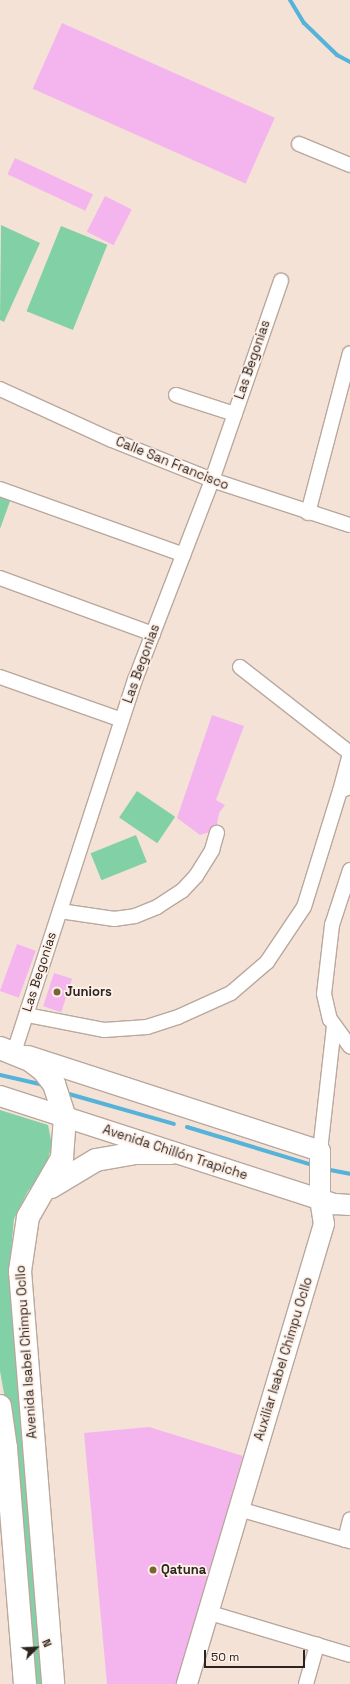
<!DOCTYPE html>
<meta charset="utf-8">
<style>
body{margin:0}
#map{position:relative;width:350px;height:1684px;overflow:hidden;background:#f4e2d7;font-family:"Space Grotesk",sans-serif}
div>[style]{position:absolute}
.green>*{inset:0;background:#82d1a6;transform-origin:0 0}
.stream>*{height:4px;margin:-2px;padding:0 2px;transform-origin:2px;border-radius:2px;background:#55b2d9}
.building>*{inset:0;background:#f4b5ef;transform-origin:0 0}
.roads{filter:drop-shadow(1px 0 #b9a89d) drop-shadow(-1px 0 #b9a89d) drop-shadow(0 1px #b9a89d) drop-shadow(0 -1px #b9a89d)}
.street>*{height:14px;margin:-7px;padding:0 7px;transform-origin:7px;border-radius:7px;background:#fff}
.secondary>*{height:20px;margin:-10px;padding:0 10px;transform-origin:10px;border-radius:10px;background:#fff}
.primary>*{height:22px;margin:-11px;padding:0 11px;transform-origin:11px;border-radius:11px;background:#fff}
.dots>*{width:11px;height:11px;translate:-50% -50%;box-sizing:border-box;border:2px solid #fff0e7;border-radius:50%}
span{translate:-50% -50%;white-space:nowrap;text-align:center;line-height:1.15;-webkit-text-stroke:3.5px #fff0e7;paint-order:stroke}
.street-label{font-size:13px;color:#2b2420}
.poi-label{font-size:13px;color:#2b2420;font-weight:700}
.left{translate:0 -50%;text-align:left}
.north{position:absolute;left:16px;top:1628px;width:40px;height:40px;-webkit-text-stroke:3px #fff0e7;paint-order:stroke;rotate:66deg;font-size:11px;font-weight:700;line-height:16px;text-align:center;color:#2b2420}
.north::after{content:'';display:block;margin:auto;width:14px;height:18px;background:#2b2420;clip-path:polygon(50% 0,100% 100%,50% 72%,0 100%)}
.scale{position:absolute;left:204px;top:1650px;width:101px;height:18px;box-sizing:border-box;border:2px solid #2b2420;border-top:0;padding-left:5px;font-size:12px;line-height:14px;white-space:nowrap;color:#2b2420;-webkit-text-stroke:3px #fff0e7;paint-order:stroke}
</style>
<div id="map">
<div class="green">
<div style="clip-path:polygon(1px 225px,40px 243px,4px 322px,0 320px)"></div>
<div style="left:61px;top:226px;width:50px;height:92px;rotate:22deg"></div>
<div style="clip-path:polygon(0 488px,13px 493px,0 529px)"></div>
<div style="left:137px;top:791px;width:46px;height:32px;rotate:34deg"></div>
<div style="left:136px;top:835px;width:29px;height:49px;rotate:68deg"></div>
<div style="clip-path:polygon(0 1110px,48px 1125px,52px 1145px,44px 1172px,28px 1191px,14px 1219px,10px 1263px,46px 1684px,32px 1684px,13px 1444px,0 1371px)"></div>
</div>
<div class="stream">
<div style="left:290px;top:0;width:27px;rotate:59deg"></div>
<div style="left:304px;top:23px;width:46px;rotate:44.1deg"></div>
<div style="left:337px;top:55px;width:15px;rotate:28deg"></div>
<div style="left:0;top:1075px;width:45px;rotate:12.8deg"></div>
<div style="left:69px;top:1094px;width:109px;rotate:15.9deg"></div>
<div style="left:187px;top:1127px;width:134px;rotate:16.9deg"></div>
<div style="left:325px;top:1169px;width:25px;rotate:11deg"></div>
</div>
<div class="building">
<div style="left:62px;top:23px;width:233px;height:72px;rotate:24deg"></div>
<div style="left:15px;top:158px;width:86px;height:18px;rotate:25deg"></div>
<div style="left:105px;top:196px;width:30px;height:40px;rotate:27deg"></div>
<div style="clip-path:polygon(212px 715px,244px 726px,216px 800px,225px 805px,219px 813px,216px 830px,200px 835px,177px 818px)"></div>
<div style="left:17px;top:944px;width:20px;height:50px;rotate:20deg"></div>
<div style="left:54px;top:973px;width:19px;height:35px;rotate:18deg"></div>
<div style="clip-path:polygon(149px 1427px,243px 1456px,177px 1684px,107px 1684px,84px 1433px)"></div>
</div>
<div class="roads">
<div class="street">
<div style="left:299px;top:144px;width:55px;rotate:22.4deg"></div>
<div style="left:0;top:389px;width:123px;rotate:24.5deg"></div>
<div style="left:112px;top:440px;width:108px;rotate:21.8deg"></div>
<div style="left:212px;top:480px;width:145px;rotate:18.1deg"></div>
<div style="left:176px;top:395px;width:62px;rotate:17.9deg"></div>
<div style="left:0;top:489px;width:195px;rotate:19.7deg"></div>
<div style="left:308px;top:513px;width:165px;rotate:-75.3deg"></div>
<div style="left:0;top:578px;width:163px;rotate:20.1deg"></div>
<div style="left:240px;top:667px;width:140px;rotate:38deg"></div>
<div style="left:0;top:677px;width:129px;rotate:19.4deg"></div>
<div style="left:340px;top:791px;width:38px;rotate:-75deg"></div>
<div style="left:350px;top:870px;width:58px;rotate:108.1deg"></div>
<div style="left:332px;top:925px;width:69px;rotate:96.6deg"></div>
<div style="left:324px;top:994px;width:26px;rotate:77deg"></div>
<div style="left:330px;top:1019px;width:34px;rotate:54deg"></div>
<div style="left:60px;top:911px;width:55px;rotate:8.4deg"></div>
<div style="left:114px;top:919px;width:21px;rotate:-8deg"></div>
<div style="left:135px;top:916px;width:24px;rotate:-22deg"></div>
<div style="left:157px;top:907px;width:30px;rotate:-33deg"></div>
<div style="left:182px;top:891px;width:21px;rotate:-47deg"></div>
<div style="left:196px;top:876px;width:31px;rotate:-58deg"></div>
<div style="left:212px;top:850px;width:18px;rotate:-74deg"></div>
<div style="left:27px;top:1015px;width:78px;rotate:11deg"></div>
<div style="left:104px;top:1030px;width:43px;rotate:-4deg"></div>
<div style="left:147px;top:1027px;width:33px;rotate:-18deg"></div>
<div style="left:178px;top:1017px;width:58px;rotate:-24.4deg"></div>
<div style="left:231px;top:993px;width:48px;rotate:-40.7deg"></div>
<div style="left:267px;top:962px;width:66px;rotate:-56.1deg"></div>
<div style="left:304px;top:907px;width:121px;rotate:-72.8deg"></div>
<div style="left:340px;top:791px;width:11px;rotate:-22deg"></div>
<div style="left:14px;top:1052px;width:391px;rotate:-72deg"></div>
<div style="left:135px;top:680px;width:214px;rotate:-68.9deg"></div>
<div style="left:212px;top:480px;width:211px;rotate:-70.9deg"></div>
<div style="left:320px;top:1151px;width:125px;rotate:-83.6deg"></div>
<div style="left:239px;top:1509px;width:116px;rotate:16.1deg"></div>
<div style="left:345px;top:1540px;width:21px;rotate:-76deg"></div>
<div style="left:207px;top:1612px;width:149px;rotate:16.7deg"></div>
<div style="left:306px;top:1684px;width:41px;rotate:-74.2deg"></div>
</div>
<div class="secondary">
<div style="left:28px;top:1056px;width:307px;rotate:18deg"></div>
<div style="left:320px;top:1151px;width:48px;rotate:90deg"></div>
<div style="left:320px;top:1199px;width:25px;rotate:81deg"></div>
<div style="left:324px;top:1224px;width:480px;rotate:106.6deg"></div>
<div style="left:0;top:1096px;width:352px;rotate:17.9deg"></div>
<div style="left:335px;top:1204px;width:15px;rotate:4deg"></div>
</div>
<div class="primary">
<div style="left:0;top:1048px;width:32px;rotate:22deg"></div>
<div style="left:30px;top:1060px;width:16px;rotate:38deg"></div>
<div style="left:43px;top:1070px;width:18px;rotate:52deg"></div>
<div style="left:54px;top:1084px;width:35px;rotate:72deg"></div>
<div style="left:65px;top:1117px;width:41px;rotate:94.2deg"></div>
<div style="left:62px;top:1158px;width:68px;rotate:120deg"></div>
<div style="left:28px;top:1217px;width:55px;rotate:98.4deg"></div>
<div style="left:20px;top:1271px;width:414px;rotate:85.4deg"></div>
<div style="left:51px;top:1187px;width:52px;rotate:-31deg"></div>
<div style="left:96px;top:1160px;width:39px;rotate:-10deg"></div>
<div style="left:134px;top:1153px;width:37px"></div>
<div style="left:0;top:1406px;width:42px;rotate:81.9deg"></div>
<div style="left:6px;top:1448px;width:237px;rotate:85.4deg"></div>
</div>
</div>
<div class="dots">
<div style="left:57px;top:992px;background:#766634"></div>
<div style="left:153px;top:1570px;background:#766634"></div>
</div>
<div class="street-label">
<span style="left:253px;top:360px;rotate:-71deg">Las Begonias</span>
<span style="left:172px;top:464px;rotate:22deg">Calle San Francisco</span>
<span style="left:142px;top:664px;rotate:-70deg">Las Begonias</span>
<span style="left:40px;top:972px;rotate:-72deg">Las Begonias</span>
<span style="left:175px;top:1153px;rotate:18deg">Avenida Chillón Trapiche</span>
<span style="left:27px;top:1352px;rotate:-94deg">Avenida Isabel Chimpu Ocllo</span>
<span style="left:284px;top:1359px;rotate:-73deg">Auxiliar Isabel Chimpu Ocllo</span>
</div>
<div class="poi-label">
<span class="left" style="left:65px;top:992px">Juniors</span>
<span class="left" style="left:161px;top:1570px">Qatuna</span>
</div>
<div class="north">N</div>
<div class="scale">50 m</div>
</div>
